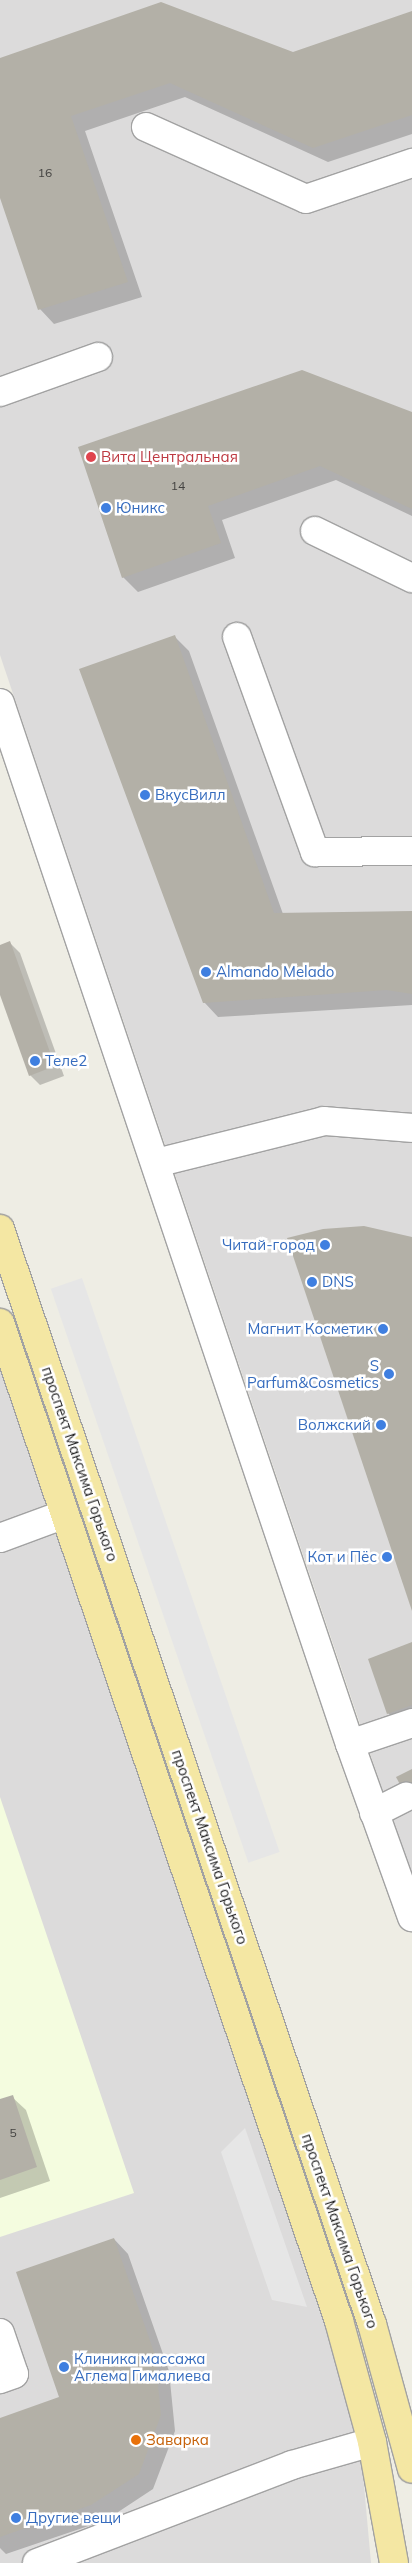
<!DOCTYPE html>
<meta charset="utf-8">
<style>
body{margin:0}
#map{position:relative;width:412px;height:2563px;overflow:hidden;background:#eeede4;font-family:Mulish,sans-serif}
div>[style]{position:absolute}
.residential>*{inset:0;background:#dcdbdb}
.education>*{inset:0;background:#f4fcdf}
.parking>*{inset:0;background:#e6e6e6;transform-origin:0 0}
.shadow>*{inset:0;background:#0003}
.building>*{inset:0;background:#b3b0a7}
.roads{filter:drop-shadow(1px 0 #a2a2a2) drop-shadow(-1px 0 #a2a2a2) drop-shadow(0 1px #a2a2a2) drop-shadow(0 -1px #a2a2a2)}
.minor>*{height:28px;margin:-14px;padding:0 14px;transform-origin:14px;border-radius:14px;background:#fff}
.major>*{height:28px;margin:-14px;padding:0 14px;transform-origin:14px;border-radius:14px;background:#f4e7a3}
.dots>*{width:14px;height:14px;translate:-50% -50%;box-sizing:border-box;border:2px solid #fff;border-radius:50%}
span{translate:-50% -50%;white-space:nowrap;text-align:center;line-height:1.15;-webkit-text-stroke:5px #fff;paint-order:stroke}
.number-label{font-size:12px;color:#434240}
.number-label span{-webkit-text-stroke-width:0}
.health-label{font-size:15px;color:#be3a42}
.left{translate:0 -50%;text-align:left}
.shop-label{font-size:15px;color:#366cbe}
.right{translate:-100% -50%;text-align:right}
.street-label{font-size:15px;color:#1e1e1e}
.food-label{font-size:15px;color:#c56008}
</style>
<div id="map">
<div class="residential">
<div style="clip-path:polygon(0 0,412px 0,412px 1878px,0 655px)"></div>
<div style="clip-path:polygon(0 1361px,357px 2408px,371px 2563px,0 2563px)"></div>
</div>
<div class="education">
<div style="clip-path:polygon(0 1797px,134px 2193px,0 2237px)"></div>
</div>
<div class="parking">
<div style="left:82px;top:1278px;width:607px;height:33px;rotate:71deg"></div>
<div style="clip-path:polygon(245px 2128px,307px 2307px,272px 2300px,221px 2152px)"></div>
</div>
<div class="shadow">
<div style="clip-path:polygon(412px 12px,412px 134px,328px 162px,185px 97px,85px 131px,142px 297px,54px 324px,40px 309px,0 195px,0 59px,293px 54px)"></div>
<div style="clip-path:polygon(412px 413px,412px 516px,336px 480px,222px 520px,235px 558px,138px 592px,123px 577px,79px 448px)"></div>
<div style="clip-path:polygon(175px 637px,189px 651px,283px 914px,412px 912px,412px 1005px,218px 1017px,204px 1002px)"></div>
<div style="clip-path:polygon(10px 943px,20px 953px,64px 1076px,40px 1085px,30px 1075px,0 992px,0 947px)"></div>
<div style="clip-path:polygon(412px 1644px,412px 1721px,400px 1726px,388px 1713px)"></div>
<div style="clip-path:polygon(12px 2097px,26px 2110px,50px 2181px,0 2198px,0 2101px)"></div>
<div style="clip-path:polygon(114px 2239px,128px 2254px,169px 2371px,175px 2431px,153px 2489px,106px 2520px,6px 2554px,0 2548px,0 2419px,61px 2398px)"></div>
</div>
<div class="building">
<div style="clip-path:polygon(161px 2px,293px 52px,412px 11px,412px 115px,313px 148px,170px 83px,71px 116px,128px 282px,38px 310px,0 198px,0 58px)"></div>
<div style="clip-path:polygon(302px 370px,412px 412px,412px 509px,320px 466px,208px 506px,221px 543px,122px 578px,78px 447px)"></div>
<div style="clip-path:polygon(175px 635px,274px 913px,412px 911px,412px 994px,386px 990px,203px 1003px,79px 669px)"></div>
<div style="clip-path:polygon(10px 941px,55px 1066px,29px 1076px,0 995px,0 945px)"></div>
<div style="clip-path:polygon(364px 1226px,412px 1237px,412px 1611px,287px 1238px,323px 1229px)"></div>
<div style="clip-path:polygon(412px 1642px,412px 1705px,387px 1714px,368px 1659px)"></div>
<div style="clip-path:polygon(412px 1769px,412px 1807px,396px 1777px)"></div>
<div style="clip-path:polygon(13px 2095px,37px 2167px,0 2180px,0 2099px)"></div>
<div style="clip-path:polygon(114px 2238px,155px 2355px,161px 2415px,139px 2474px,91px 2505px,0 2537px,0 2418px,59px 2397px,16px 2272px)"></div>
</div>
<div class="roads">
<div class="minor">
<div style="left:146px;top:127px;width:175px;rotate:24.2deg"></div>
<div style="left:306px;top:199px;width:112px;rotate:-18.8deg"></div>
<div style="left:0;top:392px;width:104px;rotate:-19.7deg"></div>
<div style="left:315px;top:531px;width:108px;rotate:25.9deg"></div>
<div style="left:237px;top:637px;width:229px;rotate:70.1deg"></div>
<div style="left:315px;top:852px;width:97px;rotate:-0.6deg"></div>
<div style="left:0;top:703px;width:1098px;rotate:71.42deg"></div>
<div style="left:350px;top:1744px;width:184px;rotate:70.3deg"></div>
<div style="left:156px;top:1163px;width:173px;rotate:-14deg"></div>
<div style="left:324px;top:1121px;width:88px;rotate:4.5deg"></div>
<div style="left:0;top:1538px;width:69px;rotate:-20.3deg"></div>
<div style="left:350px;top:1744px;width:65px;rotate:-18.7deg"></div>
<div style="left:374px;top:1813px;width:36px;rotate:-27deg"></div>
<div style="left:0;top:2333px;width:43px;rotate:71.1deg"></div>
<div style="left:14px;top:2374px;width:15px;rotate:160deg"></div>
<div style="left:37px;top:2563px;width:273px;rotate:-21deg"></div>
<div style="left:292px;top:2465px;width:83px;rotate:-16deg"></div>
</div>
<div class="major">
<div style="left:0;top:1229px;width:1156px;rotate:71.24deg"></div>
<div style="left:372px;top:2324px;width:150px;rotate:74.6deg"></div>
<div style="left:0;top:1323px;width:1054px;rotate:71.24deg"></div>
<div style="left:339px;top:2321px;width:125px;rotate:74.7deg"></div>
<div style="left:372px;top:2442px;width:123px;rotate:79.7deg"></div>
</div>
</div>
<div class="dots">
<div style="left:91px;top:457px;background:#e0444e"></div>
<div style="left:106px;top:508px;background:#3f7fe0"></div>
<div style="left:145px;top:795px;background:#3f7fe0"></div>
<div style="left:206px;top:972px;background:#3f7fe0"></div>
<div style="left:35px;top:1061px;background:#3f7fe0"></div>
<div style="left:325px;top:1245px;background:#3f7fe0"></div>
<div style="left:312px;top:1282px;background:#3f7fe0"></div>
<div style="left:383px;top:1329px;background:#3f7fe0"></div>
<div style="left:389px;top:1374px;background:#3f7fe0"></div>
<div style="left:381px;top:1425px;background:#3f7fe0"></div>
<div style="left:387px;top:1557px;background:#3f7fe0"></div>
<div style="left:64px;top:2367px;background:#3f7fe0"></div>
<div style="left:136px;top:2440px;background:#e8710a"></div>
<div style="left:16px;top:2518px;background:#3f7fe0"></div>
</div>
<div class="number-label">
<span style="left:45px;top:173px">16</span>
<span style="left:178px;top:486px">14</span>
<span style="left:13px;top:2133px">5</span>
</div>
<div class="health-label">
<span class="left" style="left:101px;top:457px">Вита Центральная</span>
</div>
<div class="shop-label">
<span class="left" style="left:116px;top:508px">Юникс</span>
<span class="left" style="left:155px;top:795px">ВкусВилл</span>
<span class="left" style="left:216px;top:972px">Almando Melado</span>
<span class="left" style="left:45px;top:1061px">Теле2</span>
<span class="right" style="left:315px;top:1245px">Читай-город</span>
<span class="left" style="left:322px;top:1282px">DNS</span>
<span class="right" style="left:373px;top:1329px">Магнит Косметик</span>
<span class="right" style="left:379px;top:1374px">S<br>Parfum&amp;Cosmetics</span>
<span class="right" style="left:371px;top:1425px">Волжский</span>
<span class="right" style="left:377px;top:1557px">Кот и Пёс</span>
<span class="left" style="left:74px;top:2367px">Клиника массажа<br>Аглема Гималиева</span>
<span class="left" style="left:26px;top:2518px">Другие вещи</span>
</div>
<div class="street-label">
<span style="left:80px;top:1464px;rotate:71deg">проспект Максима Горького</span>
<span style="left:210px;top:1847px;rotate:71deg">проспект Максима Горького</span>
<span style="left:340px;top:2231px;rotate:71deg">проспект Максима Горького</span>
</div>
<div class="food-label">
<span class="left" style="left:146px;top:2440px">Заварка</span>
</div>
</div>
